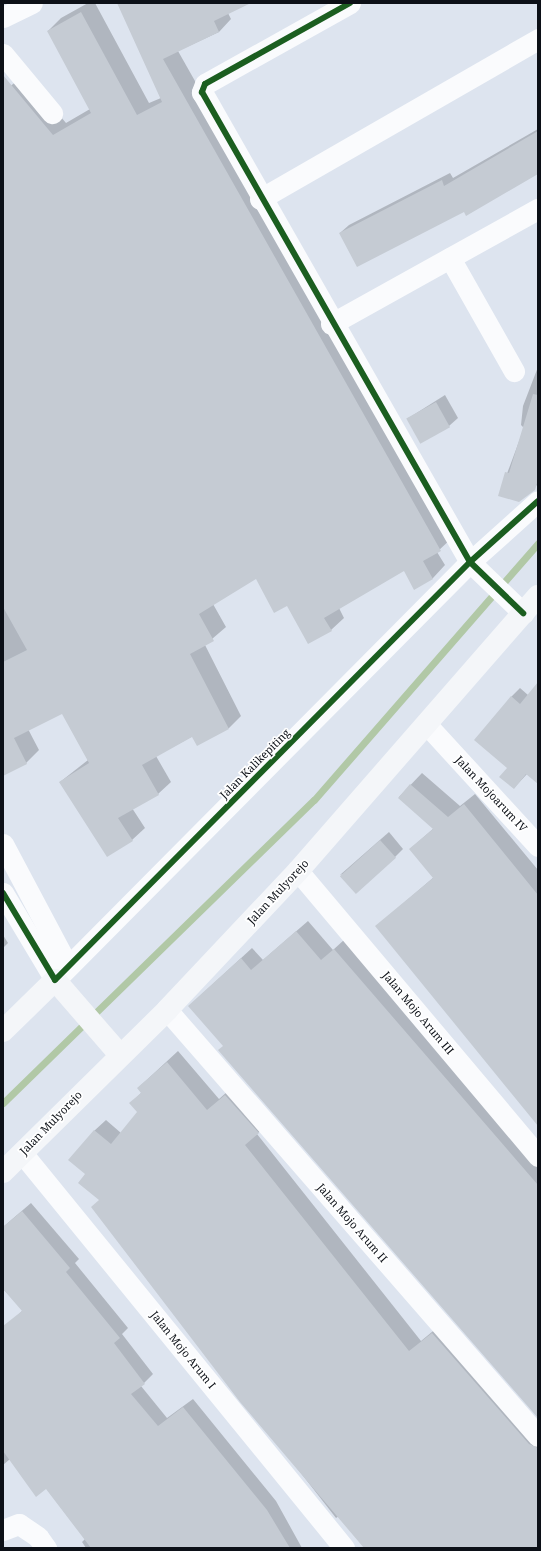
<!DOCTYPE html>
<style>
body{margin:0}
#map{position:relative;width:541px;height:1551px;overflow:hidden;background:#dde4ef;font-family:"Noto Serif",serif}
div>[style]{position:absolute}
.shadow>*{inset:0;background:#0003}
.stream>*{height:7px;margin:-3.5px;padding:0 3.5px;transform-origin:3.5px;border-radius:3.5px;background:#b1c8a6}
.building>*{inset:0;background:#c5cbd3;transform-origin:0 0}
.street>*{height:21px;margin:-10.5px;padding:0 10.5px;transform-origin:10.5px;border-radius:10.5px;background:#fafbfd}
.secondary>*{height:22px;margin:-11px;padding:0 11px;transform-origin:11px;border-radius:11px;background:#f4f6f9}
.cycleway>*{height:6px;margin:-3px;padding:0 3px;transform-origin:3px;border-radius:3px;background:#1b5e20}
span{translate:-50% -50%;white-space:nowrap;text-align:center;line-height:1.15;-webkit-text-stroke:3.5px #fff;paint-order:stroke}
.street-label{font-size:11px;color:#0c1017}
.frame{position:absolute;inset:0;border:4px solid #0c1017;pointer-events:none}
</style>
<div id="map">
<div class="shadow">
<div style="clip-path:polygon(88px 3px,95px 3px,149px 103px,161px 98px,118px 3px,248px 3px,228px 13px,231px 19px,219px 32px,178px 51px,453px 537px,437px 552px,445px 565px,433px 578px,415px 588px,404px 570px,339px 608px,344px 618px,331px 630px,287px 605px,256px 578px,213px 604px,226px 627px,205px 645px,241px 716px,229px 728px,193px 736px,156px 756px,171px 782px,158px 794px,132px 808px,145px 828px,132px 840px,60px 782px,88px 760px,62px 712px,28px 729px,39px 750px,26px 763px,3px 775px,3px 85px,7px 89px,25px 74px,66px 123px,90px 109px,48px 31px,61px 18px)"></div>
<div style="clip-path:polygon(538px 129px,538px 173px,464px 211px,340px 233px,349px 225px,450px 173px,453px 178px)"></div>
<div style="clip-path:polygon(538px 367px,538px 485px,499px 495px,524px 428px,521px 425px,523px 406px)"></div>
<div style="clip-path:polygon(445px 395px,458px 418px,449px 426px,407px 419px)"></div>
<div style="clip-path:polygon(538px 684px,538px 783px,527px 774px,514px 788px,508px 768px,511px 697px,520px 688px,528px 695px)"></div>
<div style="clip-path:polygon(422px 773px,460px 806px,475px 794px,538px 870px,538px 1124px,377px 926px,434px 877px,410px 849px,434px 828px,399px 797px)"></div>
<div style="clip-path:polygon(389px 832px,403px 849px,395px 857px,340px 875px)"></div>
<div style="clip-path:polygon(308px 921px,333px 950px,345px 939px,538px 1162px,538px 1416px,224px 1046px,201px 995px,252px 948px,263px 960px)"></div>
<div style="clip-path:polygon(3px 935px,8px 943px,3px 948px)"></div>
<div style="clip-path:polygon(178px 1051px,219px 1099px,236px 1084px,269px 1122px,257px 1134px,421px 1341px,444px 1322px,538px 1430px,538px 1548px,365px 1548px,339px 1516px,336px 1518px,93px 1207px,100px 1200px,87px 1174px,94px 1131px,106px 1120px,121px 1133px,138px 1112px,131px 1103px,142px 1092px,138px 1088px)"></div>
<div style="clip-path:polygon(31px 1203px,79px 1259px,75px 1263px,128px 1328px,122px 1334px,153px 1374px,141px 1386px,167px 1418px,193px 1399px,276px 1501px,302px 1548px,86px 1548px,82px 1542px,85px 1539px,46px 1488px,10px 1459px,3px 1465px,3px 1330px,23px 1310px,3px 1289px,3px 1227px)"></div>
</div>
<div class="stream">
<div style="left:3px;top:1103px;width:434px;rotate:-44.3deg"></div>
<div style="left:314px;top:800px;width:341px;rotate:-48.9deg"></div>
</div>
<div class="building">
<div style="clip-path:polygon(117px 3px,251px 3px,214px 21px,219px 32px,163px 59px,441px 551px,423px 561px,433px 579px,414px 590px,404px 571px,324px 618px,332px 631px,308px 644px,287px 606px,274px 613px,256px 579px,199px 614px,214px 641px,190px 654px,229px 729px,197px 746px,192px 737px,142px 765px,159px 795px,118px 818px,133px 841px,107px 857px,59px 782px,89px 763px,62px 714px,14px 738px,27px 764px,3px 776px,3px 662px,27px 650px,3px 607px,3px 75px,53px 135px,91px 113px,47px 31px,81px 12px,137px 115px,162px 102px)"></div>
<div style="clip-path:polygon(538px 131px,538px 174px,466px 216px,464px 212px,357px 267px,339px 233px,442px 180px,444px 186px)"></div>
<div style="clip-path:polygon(533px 394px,538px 395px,538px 480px,535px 490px,519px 502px,498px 496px,505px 472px,509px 473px)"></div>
<div style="left:436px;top:402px;width:29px;height:34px;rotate:61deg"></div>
<div style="clip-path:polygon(538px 682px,538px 784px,526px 774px,514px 789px,499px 777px,507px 768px,474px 740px,511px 696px,520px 704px)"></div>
<div style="clip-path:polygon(410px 784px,448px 817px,464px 804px,538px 895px,538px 1126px,375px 926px,433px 878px,409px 849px,433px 829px,398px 798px)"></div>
<div style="left:380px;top:840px;width:24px;height:54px;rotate:48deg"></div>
<div style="clip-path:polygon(296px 931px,321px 960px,334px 949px,538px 1185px,538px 1418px,218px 1050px,223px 1046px,188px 1006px,241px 958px,251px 970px)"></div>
<div style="clip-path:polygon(167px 1062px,207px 1110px,225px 1095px,259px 1133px,245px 1145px,409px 1351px,432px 1333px,529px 1444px,538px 1448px,538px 1548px,364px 1548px,240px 1402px,169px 1309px,91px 1207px,99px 1200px,78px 1183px,85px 1174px,68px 1160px,94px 1130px,111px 1144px,137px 1112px,129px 1103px,141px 1093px,137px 1088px)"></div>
<div style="clip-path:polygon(22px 1211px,70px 1268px,66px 1272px,120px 1338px,114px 1343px,145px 1384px,131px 1394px,158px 1426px,183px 1407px,267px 1510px,290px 1548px,91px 1548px,46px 1489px,36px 1497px,3px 1451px,3px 1326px,22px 1311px,3px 1289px,3px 1227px)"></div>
</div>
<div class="street">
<div style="left:350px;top:3px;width:166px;rotate:150.8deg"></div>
<div style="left:205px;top:84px;width:9px;rotate:111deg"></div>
<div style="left:202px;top:92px;width:541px;rotate:60.31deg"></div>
<div style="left:470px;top:562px;width:74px;rotate:43.9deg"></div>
<div style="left:3px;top:17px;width:32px;rotate:-26deg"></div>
<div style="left:3px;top:54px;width:77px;rotate:50.3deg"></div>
<div style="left:260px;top:199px;width:321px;rotate:-29.9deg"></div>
<div style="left:450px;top:258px;width:130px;rotate:60.5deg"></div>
<div style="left:331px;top:324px;width:237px;rotate:-29.1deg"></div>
<div style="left:428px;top:726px;width:163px;rotate:47.5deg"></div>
<div style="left:3px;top:844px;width:138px;rotate:62deg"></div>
<div style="left:298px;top:871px;width:373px;rotate:49.9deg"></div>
<div style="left:3px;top:893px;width:101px;rotate:59.1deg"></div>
<div style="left:55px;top:980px;width:589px;rotate:-45.21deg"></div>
<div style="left:470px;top:562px;width:91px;rotate:-41.9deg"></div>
<div style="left:167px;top:1010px;width:565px;rotate:48.95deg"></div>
<div style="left:22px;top:1153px;width:510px;rotate:50.81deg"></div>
<div style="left:3px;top:1530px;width:17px;rotate:-21deg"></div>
<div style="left:19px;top:1524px;width:23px;rotate:34deg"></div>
<div style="left:38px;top:1537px;width:14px;rotate:54deg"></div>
</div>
<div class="secondary">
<div style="left:3px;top:1031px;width:73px;rotate:-44.4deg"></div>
<div style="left:55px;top:980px;width:98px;rotate:49.1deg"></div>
<div style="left:3px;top:1172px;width:231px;rotate:-44.6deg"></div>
<div style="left:167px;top:1010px;width:191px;rotate:-46.7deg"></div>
<div style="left:298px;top:871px;width:365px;rotate:-48.9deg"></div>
</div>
<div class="cycleway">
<div style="left:350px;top:3px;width:166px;rotate:150.8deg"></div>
<div style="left:205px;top:84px;width:9px;rotate:111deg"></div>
<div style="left:202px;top:92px;width:541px;rotate:60.31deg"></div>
<div style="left:470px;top:562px;width:74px;rotate:43.9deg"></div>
<div style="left:3px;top:893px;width:101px;rotate:59.1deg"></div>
<div style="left:55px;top:980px;width:589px;rotate:-45.21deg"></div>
<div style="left:470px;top:562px;width:91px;rotate:-41.9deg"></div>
</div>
<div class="street-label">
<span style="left:255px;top:764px;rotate:-45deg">Jalan Kalikepiting</span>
<span style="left:491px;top:794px;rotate:47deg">Jalan Mojoarum IV</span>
<span style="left:278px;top:892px;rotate:-47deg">Jalan Mulyorejo</span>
<span style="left:418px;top:1013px;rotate:50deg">Jalan Mojo Arum III</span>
<span style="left:51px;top:1123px;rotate:-46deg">Jalan Mulyorejo</span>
<span style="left:352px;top:1223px;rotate:49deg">Jalan Mojo Arum II</span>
<span style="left:183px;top:1350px;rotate:51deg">Jalan Mojo Arum I</span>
</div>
<div class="frame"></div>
</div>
